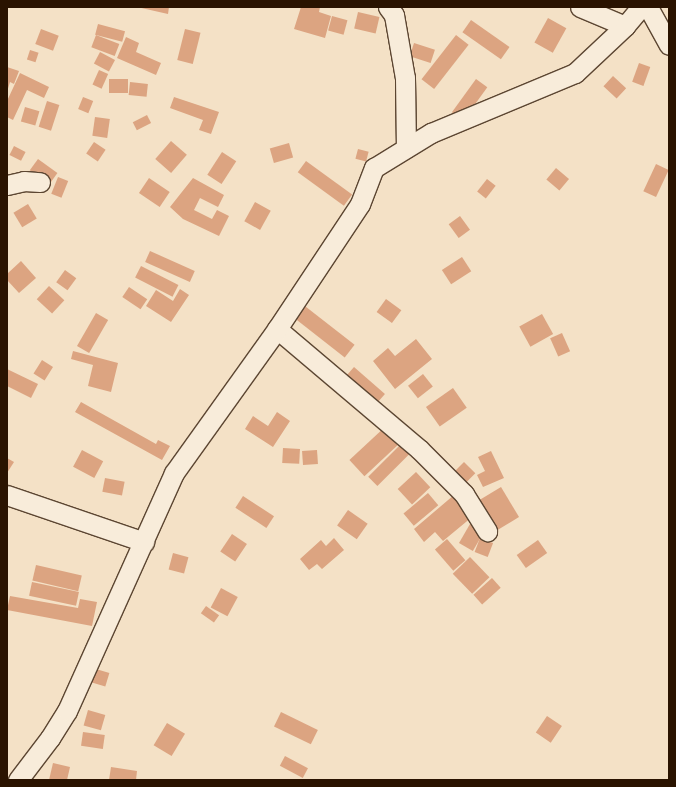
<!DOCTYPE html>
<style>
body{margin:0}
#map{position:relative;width:676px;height:787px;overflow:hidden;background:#f4e1c6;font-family:Alegreya,serif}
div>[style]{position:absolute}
.building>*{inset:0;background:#dca481;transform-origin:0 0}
.roads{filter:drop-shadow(1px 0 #5c4632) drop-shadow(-1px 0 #5c4632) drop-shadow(0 1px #5c4632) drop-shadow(0 -1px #5c4632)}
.minor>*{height:19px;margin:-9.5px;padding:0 9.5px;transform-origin:9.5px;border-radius:9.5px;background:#f8ecda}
span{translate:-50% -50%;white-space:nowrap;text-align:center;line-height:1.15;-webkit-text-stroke:3px #f8ecda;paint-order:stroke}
.frame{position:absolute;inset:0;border:8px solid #2a1300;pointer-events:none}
</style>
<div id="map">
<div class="building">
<div style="clip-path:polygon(137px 7px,169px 7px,168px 14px)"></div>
<div style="clip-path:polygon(301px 7px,320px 7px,319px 12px,331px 16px,325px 38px,294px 29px)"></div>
<div style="left:358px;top:12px;width:22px;height:17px;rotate:13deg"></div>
<div style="left:332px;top:16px;width:16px;height:15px;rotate:15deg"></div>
<div style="left:548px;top:18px;width:21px;height:28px;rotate:29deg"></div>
<div style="left:471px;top:20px;width:47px;height:15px;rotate:35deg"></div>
<div style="left:98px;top:24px;width:28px;height:11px;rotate:15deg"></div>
<div style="left:41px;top:29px;width:19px;height:16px;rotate:21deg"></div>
<div style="left:185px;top:29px;width:16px;height:32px;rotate:14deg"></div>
<div style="left:96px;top:35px;width:25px;height:13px;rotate:21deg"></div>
<div style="left:456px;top:35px;width:16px;height:56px;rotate:38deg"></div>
<div style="clip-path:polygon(126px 37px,139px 43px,136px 52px,161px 63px,156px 75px,117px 58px)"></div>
<div style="left:414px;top:43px;width:22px;height:14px;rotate:18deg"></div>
<div style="left:30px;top:50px;width:9px;height:10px;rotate:18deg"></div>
<div style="left:100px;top:52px;width:17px;height:13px;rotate:28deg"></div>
<div style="left:639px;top:63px;width:12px;height:20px;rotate:20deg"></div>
<div style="clip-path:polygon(7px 67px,19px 71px,14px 84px,10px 82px,7px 92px)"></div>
<div style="left:99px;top:70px;width:10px;height:16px;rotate:24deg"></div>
<div style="clip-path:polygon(20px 73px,49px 87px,44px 98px,27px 90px,13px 120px,7px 117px,7px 101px)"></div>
<div style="left:613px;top:76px;width:18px;height:14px;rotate:43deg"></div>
<div style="left:109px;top:79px;width:19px;height:14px"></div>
<div style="left:476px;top:79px;width:14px;height:41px;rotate:36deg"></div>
<div style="left:130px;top:82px;width:18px;height:13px;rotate:6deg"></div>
<div style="left:83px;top:97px;width:11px;height:13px;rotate:22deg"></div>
<div style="clip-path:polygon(174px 97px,219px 112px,211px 134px,199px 130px,203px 120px,170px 108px)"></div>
<div style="left:47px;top:101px;width:13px;height:27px;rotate:18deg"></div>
<div style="left:25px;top:107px;width:15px;height:15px;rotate:16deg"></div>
<div style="left:147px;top:115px;width:9px;height:16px;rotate:63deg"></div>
<div style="left:95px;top:117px;width:15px;height:19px;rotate:8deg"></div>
<div style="left:171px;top:141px;width:21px;height:24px;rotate:41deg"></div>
<div style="left:94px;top:142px;width:14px;height:14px;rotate:34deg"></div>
<div style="left:289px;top:143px;width:15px;height:20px;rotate:74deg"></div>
<div style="left:14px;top:146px;width:13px;height:10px;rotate:27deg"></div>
<div style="left:358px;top:149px;width:11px;height:10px;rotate:15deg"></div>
<div style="left:222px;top:152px;width:17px;height:27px;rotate:33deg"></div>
<div style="left:38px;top:159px;width:24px;height:14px;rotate:36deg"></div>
<div style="left:306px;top:161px;width:57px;height:14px;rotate:36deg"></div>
<div style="left:656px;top:164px;width:14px;height:30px;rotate:25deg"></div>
<div style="left:556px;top:168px;width:17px;height:15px;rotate:40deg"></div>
<div style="left:58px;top:177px;width:11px;height:18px;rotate:22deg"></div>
<div style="left:149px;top:178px;width:25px;height:18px;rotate:34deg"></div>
<div style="clip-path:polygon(193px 178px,224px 195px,218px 207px,200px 198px,194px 210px,212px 219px,217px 210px,229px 216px,219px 236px,183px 219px,170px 207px)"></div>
<div style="left:487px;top:179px;width:11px;height:16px;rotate:38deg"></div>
<div style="left:255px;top:202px;width:18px;height:22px;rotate:29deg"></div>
<div style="left:28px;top:204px;width:17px;height:17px;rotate:59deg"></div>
<div style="left:460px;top:216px;width:17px;height:14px;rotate:54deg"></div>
<div style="left:150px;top:251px;width:49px;height:12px;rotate:24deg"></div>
<div style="left:462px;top:257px;width:17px;height:24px;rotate:57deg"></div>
<div style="clip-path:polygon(21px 261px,36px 278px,19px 293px,7px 280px,7px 274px)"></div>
<div style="left:141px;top:266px;width:42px;height:13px;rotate:27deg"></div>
<div style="left:65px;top:270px;width:14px;height:15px;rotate:36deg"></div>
<div style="left:49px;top:286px;width:21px;height:18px;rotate:43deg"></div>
<div style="left:129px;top:287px;width:22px;height:12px;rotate:34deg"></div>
<div style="clip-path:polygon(180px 289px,189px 295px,171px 322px,146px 306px,156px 290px,173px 301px)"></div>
<div style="left:386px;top:299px;width:19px;height:16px;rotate:36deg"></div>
<div style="left:301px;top:303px;width:68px;height:16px;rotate:38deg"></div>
<div style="left:96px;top:313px;width:14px;height:38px;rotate:30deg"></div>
<div style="left:542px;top:314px;width:23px;height:26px;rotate:61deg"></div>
<div style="left:562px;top:333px;width:20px;height:13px;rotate:66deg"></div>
<div style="clip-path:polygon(416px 339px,432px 359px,395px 389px,373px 361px,388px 348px,395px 356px)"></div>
<div style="clip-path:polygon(73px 351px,118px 363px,111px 392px,88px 386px,93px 365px,71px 359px)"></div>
<div style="left:42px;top:360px;width:13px;height:16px;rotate:32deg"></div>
<div style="left:354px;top:367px;width:41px;height:11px;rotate:41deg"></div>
<div style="clip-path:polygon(7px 369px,38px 384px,31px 398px,7px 386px)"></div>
<div style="left:423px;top:374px;width:16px;height:19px;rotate:52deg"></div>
<div style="left:453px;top:388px;width:24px;height:33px;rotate:55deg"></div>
<div style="clip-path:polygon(81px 402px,156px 444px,158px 440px,170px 446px,162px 460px,75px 412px)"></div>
<div style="clip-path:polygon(277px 412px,290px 421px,273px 447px,245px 429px,253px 416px,268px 426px)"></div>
<div style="left:386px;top:426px;width:22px;height:50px;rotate:47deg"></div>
<div style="left:400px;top:445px;width:13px;height:45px;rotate:45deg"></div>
<div style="left:283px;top:448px;width:17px;height:15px;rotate:3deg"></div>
<div style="left:82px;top:450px;width:24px;height:19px;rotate:28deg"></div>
<div style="left:317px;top:450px;width:14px;height:15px;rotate:86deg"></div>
<div style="clip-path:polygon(491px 451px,504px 478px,483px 487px,477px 475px,485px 471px,478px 457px)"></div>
<div style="clip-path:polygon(7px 458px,14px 462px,7px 473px)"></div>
<div style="left:464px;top:462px;width:16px;height:13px;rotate:45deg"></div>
<div style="left:416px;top:472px;width:21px;height:25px;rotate:47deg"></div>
<div style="left:105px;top:478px;width:20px;height:14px;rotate:11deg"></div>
<div style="left:501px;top:487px;width:35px;height:28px;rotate:59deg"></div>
<div style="left:428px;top:493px;width:16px;height:32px;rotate:50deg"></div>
<div style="clip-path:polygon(454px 495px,472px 517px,443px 541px,435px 532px,424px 542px,414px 529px)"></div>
<div style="left:243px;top:496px;width:37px;height:14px;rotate:33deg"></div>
<div style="left:348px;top:510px;width:24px;height:19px;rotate:35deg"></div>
<div style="left:470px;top:524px;width:16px;height:22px;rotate:30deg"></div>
<div style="left:232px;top:534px;width:18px;height:21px;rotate:34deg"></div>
<div style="clip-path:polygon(334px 538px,344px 550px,322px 569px,317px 564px,309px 570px,300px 559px,321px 540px,326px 546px)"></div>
<div style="left:480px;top:538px;width:14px;height:15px;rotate:21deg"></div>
<div style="left:447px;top:539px;width:28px;height:16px;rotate:49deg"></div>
<div style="left:538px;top:540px;width:16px;height:26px;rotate:55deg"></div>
<div style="left:173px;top:553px;width:16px;height:17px;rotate:15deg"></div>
<div style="left:470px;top:557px;width:28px;height:24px;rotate:46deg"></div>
<div style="left:36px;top:565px;width:47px;height:16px;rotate:13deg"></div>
<div style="left:492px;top:578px;width:13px;height:25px;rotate:48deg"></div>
<div style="left:32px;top:582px;width:48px;height:14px;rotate:12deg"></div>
<div style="left:221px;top:588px;width:19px;height:22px;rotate:28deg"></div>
<div style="clip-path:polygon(10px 596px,78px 608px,80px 599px,97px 602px,92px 626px,7px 610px)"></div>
<div style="left:206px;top:606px;width:16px;height:9px;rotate:35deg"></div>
<div style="left:96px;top:669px;width:14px;height:14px;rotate:17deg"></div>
<div style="left:88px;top:710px;width:18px;height:16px;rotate:16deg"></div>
<div style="left:281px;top:712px;width:41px;height:16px;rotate:26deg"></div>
<div style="left:547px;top:716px;width:18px;height:20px;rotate:34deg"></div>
<div style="left:167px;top:723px;width:21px;height:26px;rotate:31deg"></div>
<div style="left:83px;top:732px;width:22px;height:14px;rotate:8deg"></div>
<div style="left:285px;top:756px;width:26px;height:11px;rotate:28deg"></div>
<div style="clip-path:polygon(53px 763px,70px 767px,67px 780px,49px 780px)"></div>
<div style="clip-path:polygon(111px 767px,137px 771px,136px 780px,109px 780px)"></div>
</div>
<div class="roads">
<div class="minor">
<div style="left:388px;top:7px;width:10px;rotate:53deg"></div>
<div style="left:394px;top:15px;width:64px;rotate:80.1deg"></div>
<div style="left:405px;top:78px;width:70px;rotate:89.2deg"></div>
<div style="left:580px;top:7px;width:49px;rotate:22.9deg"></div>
<div style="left:648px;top:7px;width:43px;rotate:61.1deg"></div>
<div style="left:7px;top:185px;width:17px;rotate:-13deg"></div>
<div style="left:24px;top:181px;width:16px;rotate:4deg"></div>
<div style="left:277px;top:329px;width:186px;rotate:40.2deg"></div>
<div style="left:419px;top:449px;width:64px;rotate:45deg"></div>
<div style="left:464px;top:494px;width:44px;rotate:58.1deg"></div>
<div style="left:7px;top:495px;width:145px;rotate:18.9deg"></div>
<div style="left:18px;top:780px;width:53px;rotate:-52.7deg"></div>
<div style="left:50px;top:738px;width:32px;rotate:-58deg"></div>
<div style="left:67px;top:711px;width:261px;rotate:-65.8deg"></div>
<div style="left:174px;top:473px;width:177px;rotate:-54.4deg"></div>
<div style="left:277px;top:329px;width:150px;rotate:-56.4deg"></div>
<div style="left:360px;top:204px;width:39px;rotate:-69deg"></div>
<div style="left:374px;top:168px;width:67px;rotate:-31.6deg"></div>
<div style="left:431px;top:133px;width:156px;rotate:-22.6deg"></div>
<div style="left:575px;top:73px;width:69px;rotate:-43.2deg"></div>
<div style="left:625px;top:26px;width:25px;rotate:-50deg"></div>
</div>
</div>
<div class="frame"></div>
</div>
